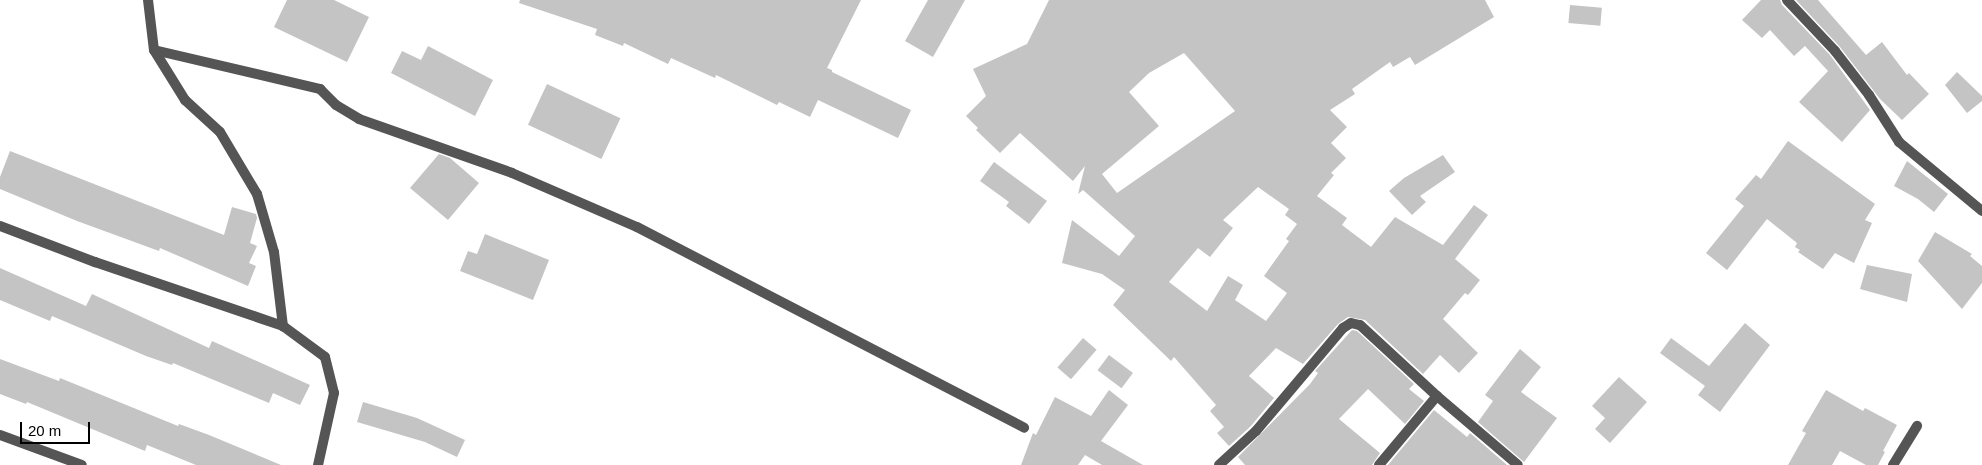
<!DOCTYPE html>
<style>
body{margin:0}
#map{position:relative;width:1982px;height:465px;overflow:hidden;background:#fff;font-family:Arial,sans-serif}
div>[style]{position:absolute}
.building>*{inset:0;background:#c4c4c4;transform-origin:0 0}
.street>*{height:10px;margin:-5px;padding:0 5px;transform-origin:5px;border-radius:5px;background:#555}
span{translate:-50% -50%;white-space:nowrap;text-align:center;line-height:1.15;-webkit-text-stroke:5px #fff;paint-order:stroke}
.scale{position:absolute;left:20px;top:422px;width:70px;height:22px;box-sizing:border-box;border:2px solid #000;border-top:0;padding-left:6px;font-size:15px;line-height:18px;white-space:nowrap;color:#000;-webkit-text-stroke:4px #fff;paint-order:stroke}
</style>
<div id="map">
<div class="building">
<div style="clip-path:polygon(287px 0,334px 0,369px 17px,347px 62px,274px 27px)"></div>
<div style="clip-path:polygon(520px 0,861px 0,827px 68px,832px 70px,832px 72px,911px 110px,898px 138px,818px 100px,810px 117px,779px 102px,777px 105px,716px 75px,715px 78px,671px 58px,668px 64px,624px 43px,623px 46px,595px 35px,597px 29px,519px 3px)"></div>
<div style="clip-path:polygon(928px 0,965px 0,933px 57px,905px 41px)"></div>
<div style="clip-path:polygon(evenodd,1049px 0,1485px 0,1494px 17px,1415px 65px,1410px 57px,1393px 67px,1390px 62px,1352px 89px,1355px 94px,1330px 110px,1347px 127px,1331px 143px,1346px 158px,1331px 173px,1334px 175px,1317px 196px,1347px 218px,1342px 225px,1371px 247px,1395px 217px,1443px 245px,1474px 205px,1488px 215px,1455px 259px,1480px 280px,1468px 295px,1465px 293px,1443px 319px,1478px 353px,1459px 373px,1440px 355px,1423px 374px,1365px 320px,1348px 317px,1338px 324px,1303px 364px,1276px 348px,1249px 376px,1274px 398px,1251px 426px,1229px 446px,1217px 433px,1224px 427px,1210px 411px,1216px 405px,1174px 357px,1171px 361px,1113px 305px,1125px 290px,1102px 274px,1062px 263px,1072px 220px,1119px 256px,1135px 236px,1083px 190px,1078px 194px,1085px 166px,1073px 181px,1020px 133px,1000px 153px,976px 130px,978px 128px,966px 116px,986px 96px,973px 69px,1027px 44px,1049px 0,1184px 53px,1235px 111px,1117px 193px,1102px 174px,1159px 126px,1129px 92px,1149px 73px,1184px 53px,1049px 0,1258px 187px,1289px 209px,1285px 215px,1297px 224px,1286px 239px,1289px 241px,1264px 276px,1287px 293px,1266px 321px,1235px 300px,1243px 285px,1228px 276px,1207px 311px,1169px 282px,1198px 248px,1210px 257px,1233px 228px,1223px 220px,1258px 187px)"></div>
<div style="clip-path:polygon(1761px 0,1780px 0,1782px 5px,1830px 55px,1870px 110px,1842px 142px,1799px 102px,1828px 71px,1805px 46px,1794px 56px,1770px 30px,1762px 38px,1742px 20px)"></div>
<div style="clip-path:polygon(1796px 0,1818px 0,1866px 55px,1882px 42px,1907px 75px,1909px 73px,1929px 94px,1902px 120px,1880px 99px,1840px 47px)"></div>
<div style="left:1570px;top:5px;width:32px;height:18px;rotate:5deg"></div>
<div style="clip-path:polygon(428px 46px,493px 80px,475px 116px,391px 73px,402px 51px,421px 60px)"></div>
<div style="clip-path:polygon(1957px 72px,1982px 96px,1982px 101px,1967px 113px,1945px 85px)"></div>
<div style="left:547px;top:84px;width:81px;height:45px;rotate:25deg"></div>
<div style="clip-path:polygon(1788px 141px,1875px 204px,1865px 220px,1872px 223px,1854px 263px,1835px 253px,1823px 269px,1798px 252px,1800px 250px,1795px 247px,1797px 243px,1767px 219px,1727px 270px,1706px 253px,1744px 206px,1735px 199px,1756px 175px,1761px 179px)"></div>
<div style="clip-path:polygon(10px 151px,224px 235px,232px 207px,256px 214px,257px 218px,250px 243px,257px 246px,249px 263px,256px 266px,248px 286px,160px 248px,159px 251px,77px 221px,0 189px,0 177px)"></div>
<div style="clip-path:polygon(439px 154px,450px 158px,479px 183px,448px 220px,410px 188px)"></div>
<div style="clip-path:polygon(1443px 155px,1455px 172px,1420px 196px,1426px 202px,1412px 215px,1389px 191px,1404px 178px)"></div>
<div style="clip-path:polygon(1907px 161px,1948px 194px,1934px 212px,1918px 199px,1894px 186px)"></div>
<div style="clip-path:polygon(994px 162px,1047px 201px,1029px 224px,1006px 206px,1009px 202px,980px 181px)"></div>
<div style="clip-path:polygon(1935px 232px,1972px 254px,1970px 256px,1982px 266px,1982px 283px,1962px 309px,1918px 261px)"></div>
<div style="clip-path:polygon(485px 234px,549px 260px,533px 300px,460px 271px,468px 251px,477px 254px)"></div>
<div style="clip-path:polygon(1867px 265px,1912px 274px,1907px 302px,1860px 289px)"></div>
<div style="clip-path:polygon(0 268px,86px 306px,92px 294px,209px 348px,212px 341px,310px 385px,300px 405px,273px 393px,269px 403px,173px 363px,172px 365px,146px 356px,52px 316px,50px 321px,0 300px)"></div>
<div style="clip-path:polygon(1745px 323px,1770px 345px,1720px 412px,1698px 395px,1705px 386px,1660px 353px,1671px 338px,1709px 366px)"></div>
<div style="clip-path:polygon(1352px 330px,1357px 331px,1414px 384px,1409px 389px,1424px 401px,1405px 424px,1368px 389px,1339px 419px,1380px 453px,1372px 465px,1245px 465px,1238px 457px,1310px 384px,1318px 373px,1315px 371px)"></div>
<div style="left:1083px;top:338px;width:18px;height:39px;rotate:41deg"></div>
<div style="clip-path:polygon(1520px 349px,1541px 367px,1521px 392px,1557px 418px,1524px 462px,1478px 422px,1493px 401px,1485px 395px)"></div>
<div style="left:1109px;top:355px;width:30px;height:19px;rotate:37deg"></div>
<div style="clip-path:polygon(0 359px,59px 381px,60px 378px,178px 426px,179px 424px,209px 435px,281px 465px,196px 465px,147px 445px,145px 451px,27px 402px,26px 404px,0 394px)"></div>
<div style="clip-path:polygon(1619px 377px,1647px 402px,1610px 443px,1595px 429px,1605px 418px,1592px 406px)"></div>
<div style="clip-path:polygon(1109px 390px,1128px 405px,1101px 441px,1143px 465px,1102px 465px,1085px 455px,1078px 465px,1021px 465px,1033px 433px,1036px 435px,1055px 397px,1091px 416px)"></div>
<div style="clip-path:polygon(1826px 390px,1863px 411px,1865px 408px,1897px 425px,1883px 451px,1885px 452px,1878px 465px,1866px 465px,1840px 451px,1832px 465px,1788px 465px,1806px 433px,1802px 431px)"></div>
<div style="clip-path:polygon(363px 402px,417px 418px,465px 440px,457px 457px,425px 442px,357px 422px)"></div>
<div style="clip-path:polygon(1434px 410px,1467px 437px,1470px 433px,1507px 465px,1388px 465px)"></div>
</div>
<div class="street">
<div style="left:148px;top:0;width:50px;rotate:83.2deg"></div>
<div style="left:154px;top:50px;width:59px;rotate:58.2deg"></div>
<div style="left:185px;top:100px;width:47px;rotate:42.4deg"></div>
<div style="left:220px;top:132px;width:72px;rotate:59.2deg"></div>
<div style="left:257px;top:194px;width:60px;rotate:73.7deg"></div>
<div style="left:274px;top:252px;width:75px;rotate:83.1deg"></div>
<div style="left:1787px;top:0;width:70px;rotate:46.7deg"></div>
<div style="left:1835px;top:51px;width:56px;rotate:52.3deg"></div>
<div style="left:1869px;top:95px;width:56px;rotate:57.4deg"></div>
<div style="left:1899px;top:142px;width:108px;rotate:39.7deg"></div>
<div style="left:154px;top:50px;width:171px;rotate:13.2deg"></div>
<div style="left:320px;top:89px;width:23px;rotate:45deg"></div>
<div style="left:336px;top:105px;width:27px;rotate:31deg"></div>
<div style="left:359px;top:119px;width:162px;rotate:19.4deg"></div>
<div style="left:512px;top:173px;width:136px;rotate:23.4deg"></div>
<div style="left:637px;top:227px;width:436px;rotate:27.4deg"></div>
<div style="left:0;top:226px;width:102px;rotate:20.8deg"></div>
<div style="left:95px;top:262px;width:199px;rotate:18.8deg"></div>
<div style="left:283px;top:326px;width:52px;rotate:36.4deg"></div>
<div style="left:325px;top:357px;width:37px;rotate:76deg"></div>
<div style="left:334px;top:393px;width:74px;rotate:102.5deg"></div>
<div style="left:0;top:435px;width:87px;rotate:20.1deg"></div>
<div style="left:1219px;top:465px;width:50px;rotate:-42.6deg"></div>
<div style="left:1256px;top:431px;width:135px;rotate:-49.8deg"></div>
<div style="left:1343px;top:328px;width:9px;rotate:-32deg"></div>
<div style="left:1351px;top:323px;width:9px;rotate:13deg"></div>
<div style="left:1360px;top:325px;width:105px;rotate:42.7deg"></div>
<div style="left:1379px;top:465px;width:90px;rotate:-50deg"></div>
<div style="left:1437px;top:396px;width:106px;rotate:40.4deg"></div>
<div style="left:1893px;top:465px;width:46px;rotate:-58.4deg"></div>
</div>
<div class="scale">20 m</div>
</div>
